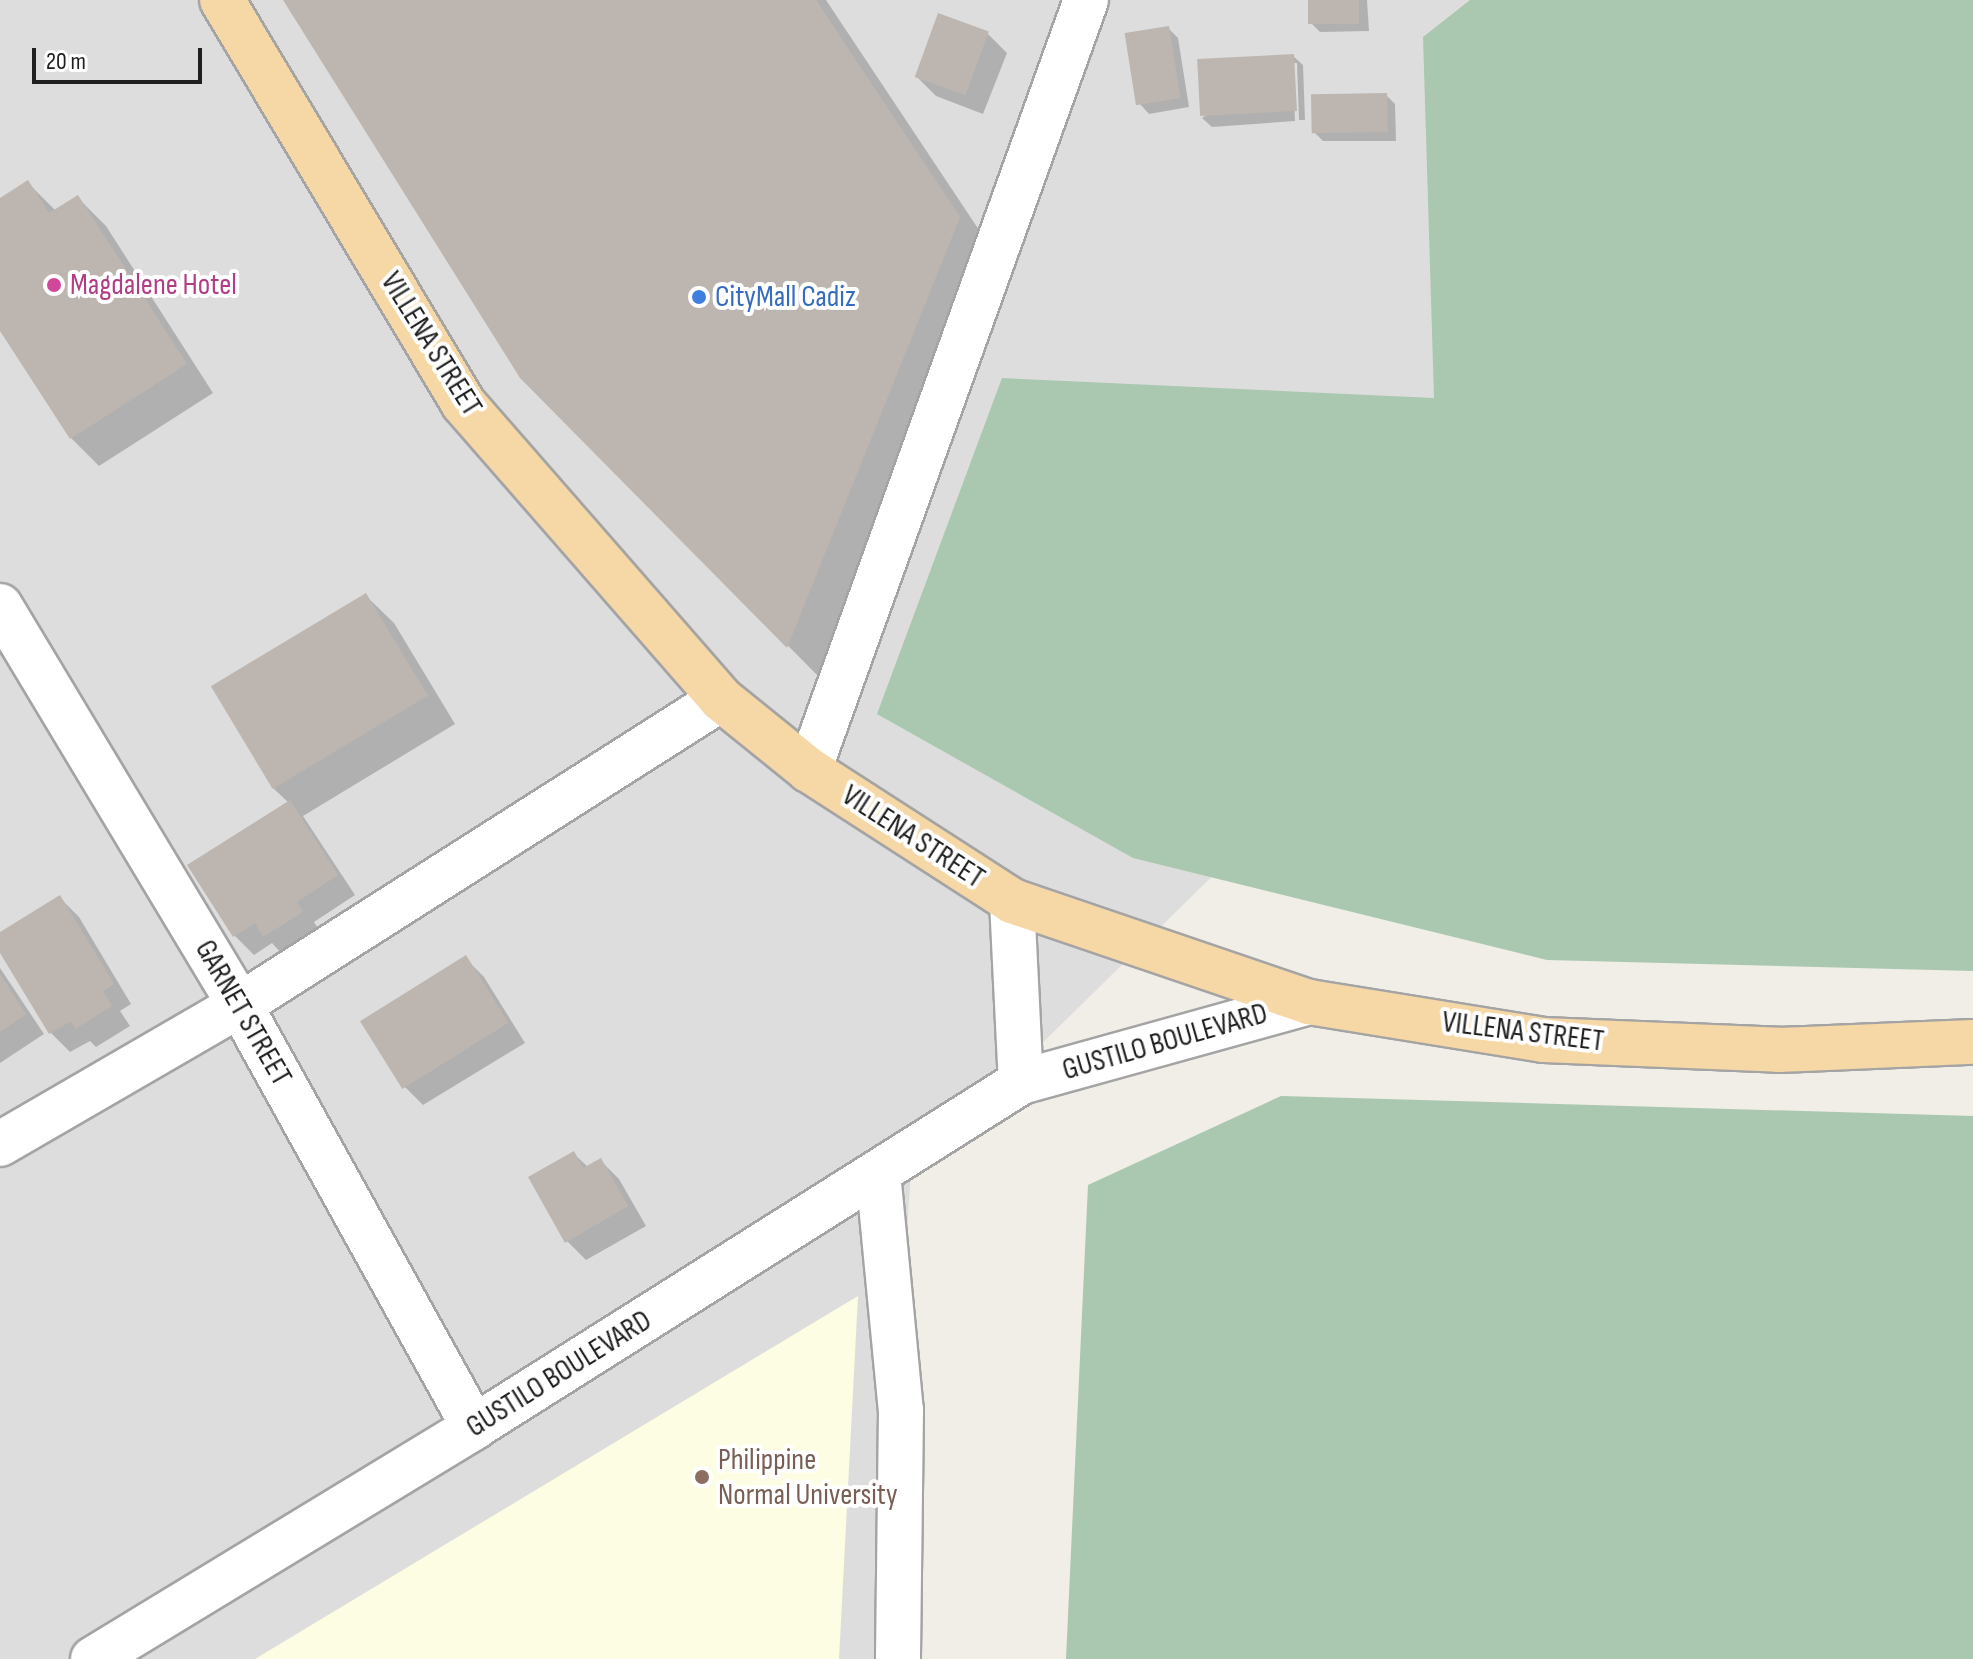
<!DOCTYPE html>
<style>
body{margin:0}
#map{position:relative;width:1973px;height:1659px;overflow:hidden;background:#f0eee7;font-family:"Sofia Sans Condensed",sans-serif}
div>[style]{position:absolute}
.residential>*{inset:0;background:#dedddd}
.education>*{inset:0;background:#fcfde3}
.cemetery>*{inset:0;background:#aac7b0}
.shadow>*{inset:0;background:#0003}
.building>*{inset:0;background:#bdb6b0;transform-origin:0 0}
.roads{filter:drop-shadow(2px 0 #a4a4a4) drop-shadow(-2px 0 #a4a4a4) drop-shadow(0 2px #a4a4a4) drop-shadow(0 -2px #a4a4a4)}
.minor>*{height:44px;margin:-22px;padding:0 22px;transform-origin:22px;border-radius:22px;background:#fff}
.major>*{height:44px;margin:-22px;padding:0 22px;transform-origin:22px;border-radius:22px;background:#f6d8a6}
.dots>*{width:22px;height:22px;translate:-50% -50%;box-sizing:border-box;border:4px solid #fff;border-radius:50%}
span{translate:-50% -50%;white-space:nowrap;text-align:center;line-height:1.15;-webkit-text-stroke:8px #fff;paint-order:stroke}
.hotel-label{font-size:30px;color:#b23c85}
.left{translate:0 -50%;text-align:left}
.shop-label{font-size:30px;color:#366cbe}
.street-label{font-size:30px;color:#202020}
.education-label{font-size:30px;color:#785e54}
.scale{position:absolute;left:32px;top:48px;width:170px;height:36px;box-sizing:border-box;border:4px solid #202020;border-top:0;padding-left:10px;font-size:24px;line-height:28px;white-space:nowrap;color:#202020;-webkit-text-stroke:6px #fff;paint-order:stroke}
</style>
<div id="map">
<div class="residential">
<div style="clip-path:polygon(0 0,1973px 0,1973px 129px,911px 1172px,878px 1659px,0 1659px)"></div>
</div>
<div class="education">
<div style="clip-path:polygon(858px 1296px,839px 1659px,255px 1659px)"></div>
</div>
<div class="cemetery">
<div style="clip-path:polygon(1470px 0,1973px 0,1973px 971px,1547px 960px,1133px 858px,877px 714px,1002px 378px,1434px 398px,1423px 37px)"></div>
<div style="clip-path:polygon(1281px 1096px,1973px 1116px,1973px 1659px,1066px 1659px,1088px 1185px)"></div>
</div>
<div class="shadow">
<div style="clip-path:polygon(286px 0,826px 0,995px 254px,823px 681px,521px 376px)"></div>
<div style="clip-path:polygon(1310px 0,1367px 0,1369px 31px,1320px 32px,1311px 23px)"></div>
<div style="clip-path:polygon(1168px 28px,1178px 38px,1189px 107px,1149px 114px,1140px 104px)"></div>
<div style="clip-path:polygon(988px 34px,1007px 53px,983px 114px,936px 96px,916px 76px)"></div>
<div style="clip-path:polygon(1293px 56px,1303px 65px,1305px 120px,1299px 120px,1297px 63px,1293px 63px,1295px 121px,1212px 127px,1202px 118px)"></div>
<div style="clip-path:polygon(1386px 95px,1395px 104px,1396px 141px,1323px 141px,1313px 131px)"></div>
<div style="clip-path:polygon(28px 183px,56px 211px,78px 198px,106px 226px,213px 393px,99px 466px,71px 438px,0 327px,0 200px)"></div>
<div style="clip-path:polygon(365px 595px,394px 623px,455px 724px,303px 816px,355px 895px,314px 922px,320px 932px,283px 955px,272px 943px,254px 955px,235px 936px,289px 803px,274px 789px)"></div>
<div style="clip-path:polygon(60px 898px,79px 917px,131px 1004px,120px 1011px,130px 1026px,96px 1047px,90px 1041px,70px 1052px,51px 1033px,0 949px,0 934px)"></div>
<div style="clip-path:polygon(465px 958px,484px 977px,525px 1043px,423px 1105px,404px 1086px)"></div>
<div style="clip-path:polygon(0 968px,44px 1034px,0 1063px)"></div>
<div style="clip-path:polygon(574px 1154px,588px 1167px,600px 1160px,619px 1179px,646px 1226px,586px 1260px,567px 1241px)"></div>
</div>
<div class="building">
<div style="clip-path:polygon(283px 0,816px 0,960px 217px,787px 648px,520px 378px)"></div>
<div style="left:1308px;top:0;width:51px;height:24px"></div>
<div style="left:938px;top:13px;width:54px;height:68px;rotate:20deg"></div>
<div style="left:1169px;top:26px;width:73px;height:45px;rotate:81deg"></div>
<div style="left:1294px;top:54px;width:57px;height:97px;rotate:87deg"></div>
<div style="left:1387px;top:93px;width:39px;height:76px;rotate:89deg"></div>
<div style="clip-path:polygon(28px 180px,49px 213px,78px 195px,187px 364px,70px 439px,0 331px,0 198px)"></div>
<div style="left:366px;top:593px;width:120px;height:181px;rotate:59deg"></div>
<div style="clip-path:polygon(290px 800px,338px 875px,297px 902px,303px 912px,263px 937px,255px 923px,233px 937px,187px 865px)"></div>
<div style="clip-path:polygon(60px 895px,114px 984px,103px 991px,112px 1006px,75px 1029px,71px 1021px,49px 1034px,0 953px,0 932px)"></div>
<div style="left:466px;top:955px;width:80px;height:125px;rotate:58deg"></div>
<div style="clip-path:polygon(0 974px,26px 1014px,0 1032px)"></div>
<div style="clip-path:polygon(574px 1151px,583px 1168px,601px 1158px,628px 1206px,565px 1243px,528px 1177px)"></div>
</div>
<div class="roads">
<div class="minor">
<div style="left:0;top:606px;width:466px;rotate:59deg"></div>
<div style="left:240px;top:1005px;width:483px;rotate:61deg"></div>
<div style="left:809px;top:770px;width:818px;rotate:-70.21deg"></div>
<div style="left:1012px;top:901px;width:181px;rotate:87.2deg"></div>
<div style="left:0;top:1144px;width:277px;rotate:-30.1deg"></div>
<div style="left:240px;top:1005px;width:570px;rotate:-32.46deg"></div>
<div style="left:878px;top:1173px;width:238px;rotate:84.5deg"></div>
<div style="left:901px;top:1410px;width:249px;rotate:90.7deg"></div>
<div style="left:93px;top:1659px;width:446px;rotate:-31.3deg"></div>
<div style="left:474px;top:1427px;width:647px;rotate:-32.24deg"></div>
<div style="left:1021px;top:1082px;width:299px;rotate:-15.5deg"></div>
</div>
<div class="major">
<div style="left:222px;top:0;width:470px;rotate:59.1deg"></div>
<div style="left:463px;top:403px;width:393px;rotate:48.9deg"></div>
<div style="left:721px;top:699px;width:113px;rotate:38.9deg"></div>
<div style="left:809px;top:770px;width:242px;rotate:32.8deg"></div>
<div style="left:1012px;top:901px;width:314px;rotate:18.8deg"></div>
<div style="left:1309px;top:1002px;width:238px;rotate:9.2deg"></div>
<div style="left:1544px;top:1040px;width:235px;rotate:2.4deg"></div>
<div style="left:1779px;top:1050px;width:194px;rotate:-2.4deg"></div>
</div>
</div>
<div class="dots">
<div style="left:54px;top:285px;background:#d1479c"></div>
<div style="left:699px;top:297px;background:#3f7fe0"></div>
<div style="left:702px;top:1477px;background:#8d6e63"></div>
</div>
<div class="hotel-label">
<span class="left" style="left:70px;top:285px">Magdalene Hotel</span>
</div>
<div class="shop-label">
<span class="left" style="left:715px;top:297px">CityMall Cadiz</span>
</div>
<div class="street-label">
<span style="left:431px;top:344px;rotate:58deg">VILLENA STREET</span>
<span style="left:913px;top:837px;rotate:33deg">VILLENA STREET</span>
<span style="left:243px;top:1013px;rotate:60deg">GARNET STREET</span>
<span style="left:1523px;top:1032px;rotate:7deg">VILLENA STREET</span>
<span style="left:1165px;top:1042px;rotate:-16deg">GUSTILO BOULEVARD</span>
<span style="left:559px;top:1374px;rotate:-32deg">GUSTILO BOULEVARD</span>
</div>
<div class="education-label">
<span class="left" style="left:718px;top:1477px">Philippine<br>Normal University</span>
</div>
<div class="scale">20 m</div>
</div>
